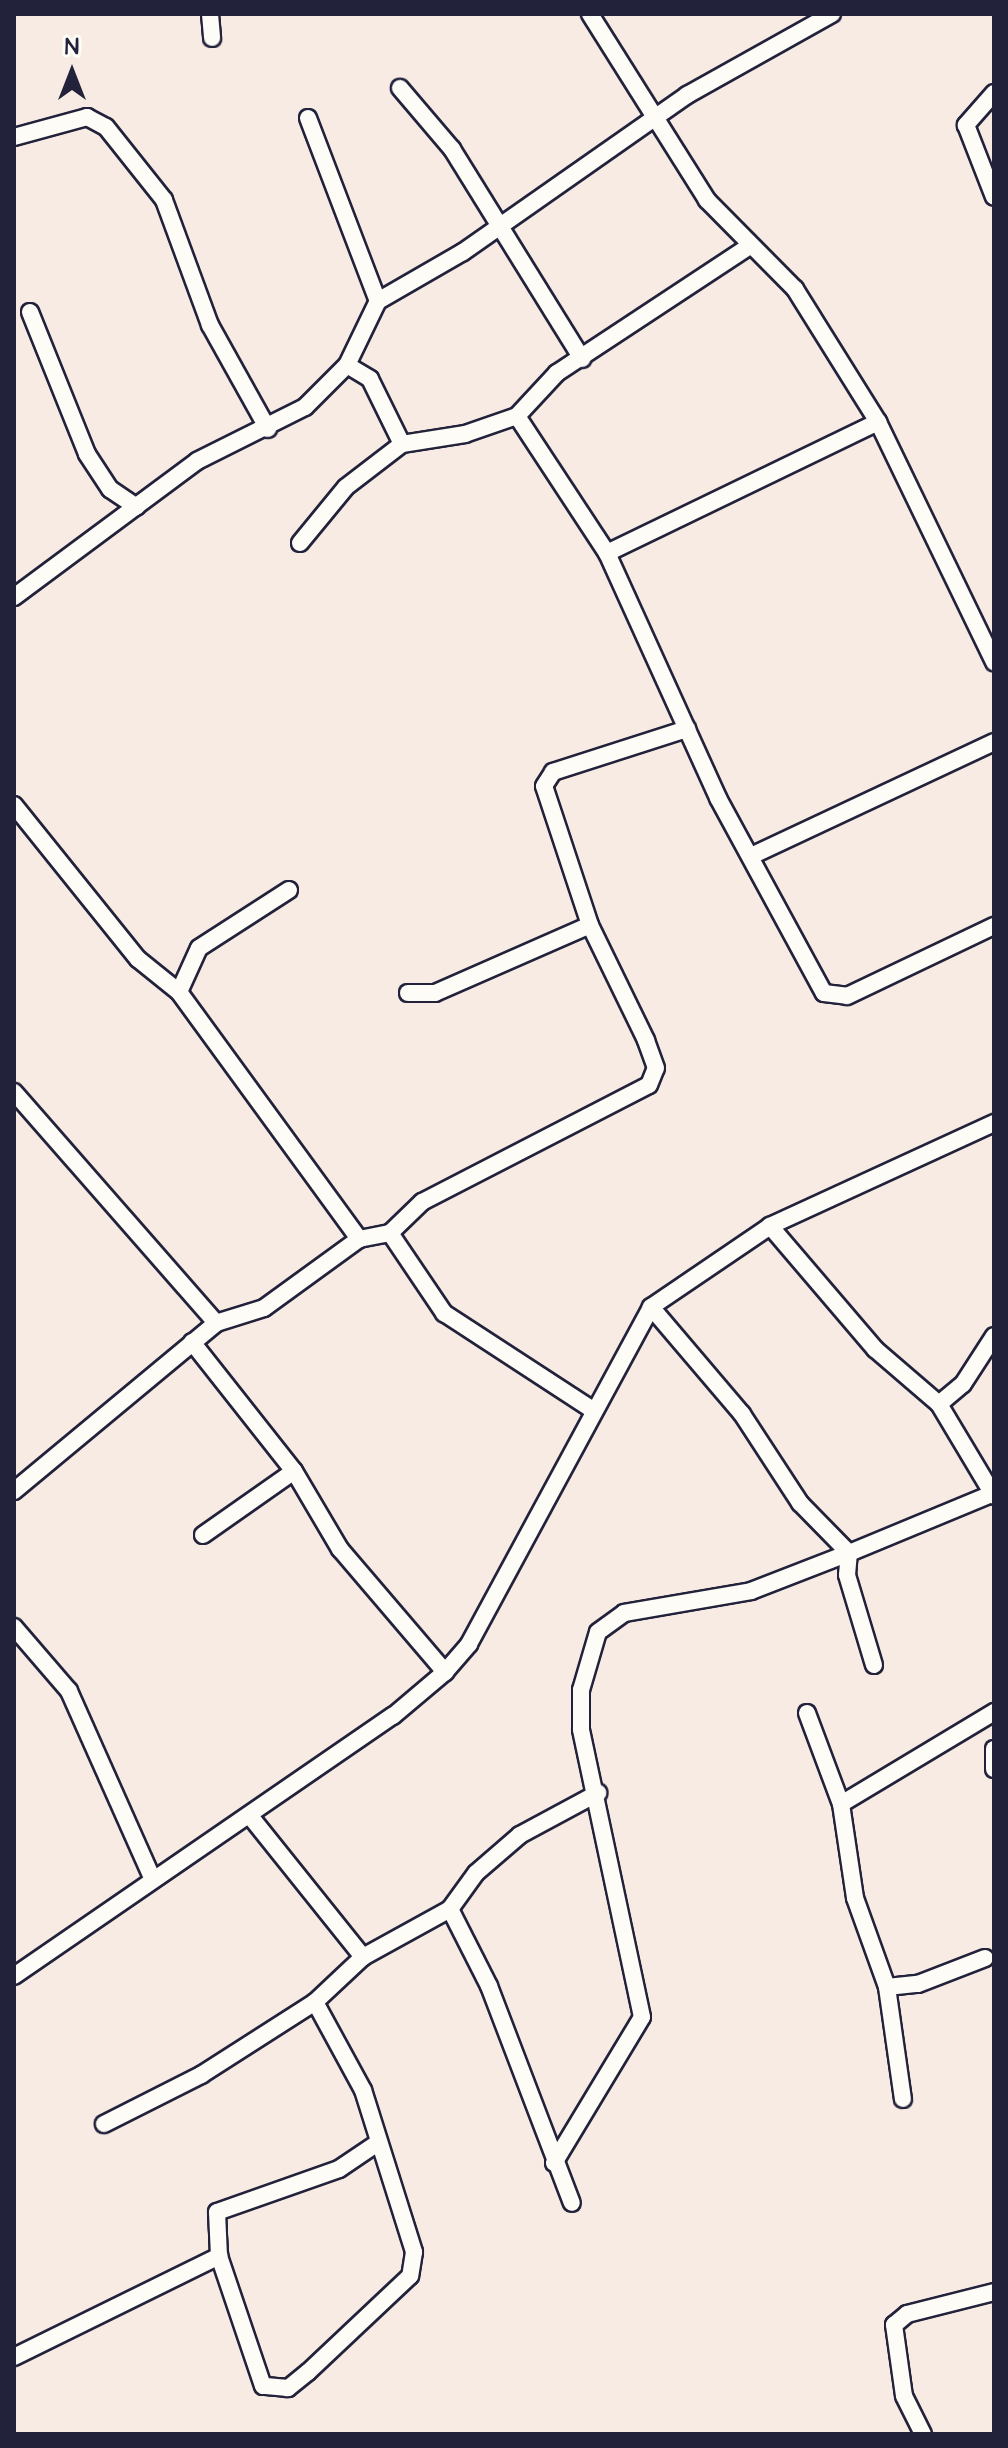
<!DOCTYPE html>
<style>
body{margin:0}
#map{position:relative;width:1008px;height:2448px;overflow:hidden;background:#f7ebe4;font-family:"Architects Daughter",sans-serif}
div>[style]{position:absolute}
.roads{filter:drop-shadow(2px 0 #22223b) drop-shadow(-2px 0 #22223b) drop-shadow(0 2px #22223b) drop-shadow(0 -2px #22223b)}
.street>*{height:16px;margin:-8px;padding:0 8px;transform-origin:8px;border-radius:8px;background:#fdfcf7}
span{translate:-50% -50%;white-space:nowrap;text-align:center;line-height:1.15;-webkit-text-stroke:6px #fdfcf7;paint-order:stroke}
.frame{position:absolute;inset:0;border:16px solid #22223b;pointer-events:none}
.north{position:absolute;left:32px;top:32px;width:80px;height:80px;-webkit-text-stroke:6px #fdfcf7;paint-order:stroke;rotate:0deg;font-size:22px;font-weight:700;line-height:32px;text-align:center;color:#22223b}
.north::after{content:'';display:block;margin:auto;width:28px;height:36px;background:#22223b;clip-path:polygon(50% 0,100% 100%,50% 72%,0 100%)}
</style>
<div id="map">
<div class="roads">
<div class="street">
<div style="left:210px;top:14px;width:24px;rotate:85deg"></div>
<div style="left:590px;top:14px;width:220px;rotate:57.8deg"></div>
<div style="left:707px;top:200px;width:125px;rotate:45.3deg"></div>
<div style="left:795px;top:289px;width:157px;rotate:58deg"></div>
<div style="left:878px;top:422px;width:267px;rotate:64.2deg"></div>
<div style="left:400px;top:88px;width:80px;rotate:49.6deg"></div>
<div style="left:452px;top:149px;width:247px;rotate:58.2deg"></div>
<div style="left:994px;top:93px;width:43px;rotate:131.2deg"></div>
<div style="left:966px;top:125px;width:77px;rotate:68.7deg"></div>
<div style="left:308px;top:118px;width:196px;rotate:69.1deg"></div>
<div style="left:14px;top:137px;width:76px;rotate:-15.3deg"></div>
<div style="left:87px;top:117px;width:21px;rotate:28deg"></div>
<div style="left:106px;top:127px;width:93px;rotate:51.5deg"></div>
<div style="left:164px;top:200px;width:133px;rotate:69.8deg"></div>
<div style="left:210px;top:325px;width:119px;rotate:60.9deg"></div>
<div style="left:30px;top:312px;width:153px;rotate:68.1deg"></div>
<div style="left:87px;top:454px;width:42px;rotate:56.7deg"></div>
<div style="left:110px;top:489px;width:32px;rotate:34deg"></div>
<div style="left:347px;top:365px;width:27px;rotate:31deg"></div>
<div style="left:370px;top:379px;width:72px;rotate:63.8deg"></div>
<div style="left:402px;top:444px;width:64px;rotate:-9deg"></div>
<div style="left:465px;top:434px;width:55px;rotate:-19.1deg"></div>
<div style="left:517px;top:416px;width:59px;rotate:-47.1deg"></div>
<div style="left:557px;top:373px;width:229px;rotate:-33.4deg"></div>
<div style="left:517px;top:416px;width:164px;rotate:56.7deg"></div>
<div style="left:607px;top:553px;width:269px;rotate:65.6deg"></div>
<div style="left:718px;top:798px;width:222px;rotate:61.5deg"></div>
<div style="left:824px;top:993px;width:23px;rotate:7deg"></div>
<div style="left:847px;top:996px;width:163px;rotate:-25.5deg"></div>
<div style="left:300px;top:543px;width:72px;rotate:-50.6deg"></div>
<div style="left:346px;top:487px;width:71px;rotate:-37.5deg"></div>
<div style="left:607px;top:553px;width:301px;rotate:-25.8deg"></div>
<div style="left:14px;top:597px;width:228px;rotate:-36.6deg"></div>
<div style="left:197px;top:461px;width:121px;rotate:-26.6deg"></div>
<div style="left:305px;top:407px;width:59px;rotate:-45deg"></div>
<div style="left:347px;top:365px;width:71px;rotate:-64.2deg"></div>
<div style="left:378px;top:301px;width:98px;rotate:-30deg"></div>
<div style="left:463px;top:252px;width:274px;rotate:-35deg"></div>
<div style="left:687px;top:95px;width:166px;rotate:-29.2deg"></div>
<div style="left:14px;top:805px;width:198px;rotate:51.2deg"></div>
<div style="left:138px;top:959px;width:53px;rotate:38.8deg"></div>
<div style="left:179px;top:992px;width:306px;rotate:53.9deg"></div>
<div style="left:753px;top:855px;width:266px;rotate:-25.1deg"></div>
<div style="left:179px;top:992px;width:48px;rotate:-65.6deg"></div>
<div style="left:199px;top:948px;width:107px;rotate:-32.8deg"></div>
<div style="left:408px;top:993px;width:27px"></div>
<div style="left:435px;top:993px;width:169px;rotate:-23.7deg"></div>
<div style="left:14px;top:1092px;width:307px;rotate:48.8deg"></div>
<div style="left:770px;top:1226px;width:162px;rotate:49.5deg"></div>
<div style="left:875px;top:1349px;width:84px;rotate:40.7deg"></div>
<div style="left:939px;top:1404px;width:107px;rotate:59.1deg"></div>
<div style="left:390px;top:1233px;width:97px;rotate:56deg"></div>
<div style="left:444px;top:1313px;width:176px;rotate:33.1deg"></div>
<div style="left:192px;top:1342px;width:164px;rotate:51.7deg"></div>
<div style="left:294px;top:1471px;width:91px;rotate:59.5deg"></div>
<div style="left:340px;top:1549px;width:162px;rotate:49.5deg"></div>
<div style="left:939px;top:1404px;width:31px;rotate:-40deg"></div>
<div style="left:963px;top:1384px;width:57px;rotate:-57.1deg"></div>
<div style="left:14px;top:1491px;width:263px;rotate:-39.7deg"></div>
<div style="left:216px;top:1323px;width:50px;rotate:-17.4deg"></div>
<div style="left:264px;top:1308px;width:117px;rotate:-36deg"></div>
<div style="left:359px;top:1239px;width:32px;rotate:-11deg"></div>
<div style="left:390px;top:1233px;width:45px;rotate:-44.1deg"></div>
<div style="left:422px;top:1202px;width:255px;rotate:-27.3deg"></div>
<div style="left:649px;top:1085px;width:18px;rotate:-68deg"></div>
<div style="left:656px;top:1068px;width:30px;rotate:-110deg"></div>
<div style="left:646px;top:1040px;width:128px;rotate:-116deg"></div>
<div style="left:590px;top:925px;width:146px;rotate:-108.3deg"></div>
<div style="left:544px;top:786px;width:17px;rotate:-57deg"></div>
<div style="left:553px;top:772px;width:141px;rotate:-17.8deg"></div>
<div style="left:203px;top:1535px;width:111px;rotate:-35.1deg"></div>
<div style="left:14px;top:1627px;width:84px;rotate:49.3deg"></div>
<div style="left:69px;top:1691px;width:201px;rotate:66deg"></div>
<div style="left:874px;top:1665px;width:94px;rotate:-106.7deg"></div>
<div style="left:847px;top:1575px;width:22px;rotate:-85deg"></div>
<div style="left:849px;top:1553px;width:157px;rotate:-22.5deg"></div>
<div style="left:807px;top:1713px;width:97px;rotate:69.5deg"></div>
<div style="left:841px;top:1804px;width:95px;rotate:81.5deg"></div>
<div style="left:855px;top:1898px;width:95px;rotate:70.2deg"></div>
<div style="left:887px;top:1987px;width:31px;rotate:-6deg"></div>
<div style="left:918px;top:1984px;width:72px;rotate:-21.2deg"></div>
<div style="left:994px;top:1749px;width:20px;rotate:90deg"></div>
<div style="left:841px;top:1804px;width:179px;rotate:-31deg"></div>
<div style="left:250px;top:1816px;width:181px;rotate:51.3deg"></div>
<div style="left:450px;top:1909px;width:86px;rotate:63.1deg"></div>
<div style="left:489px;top:1986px;width:232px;rotate:69.1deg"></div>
<div style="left:14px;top:1976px;width:460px;rotate:-34.5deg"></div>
<div style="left:393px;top:1716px;width:68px;rotate:-40.2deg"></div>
<div style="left:445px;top:1672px;width:37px;rotate:-49deg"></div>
<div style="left:469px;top:1644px;width:383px;rotate:-61.6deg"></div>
<div style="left:651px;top:1307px;width:144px;rotate:-34.2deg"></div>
<div style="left:770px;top:1226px;width:247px;rotate:-24.7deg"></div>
<div style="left:887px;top:1987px;width:113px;rotate:81.9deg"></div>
<div style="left:315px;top:2002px;width:100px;rotate:61.4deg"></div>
<div style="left:363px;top:2090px;width:170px;rotate:72.5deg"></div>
<div style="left:414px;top:2252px;width:24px;rotate:99deg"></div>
<div style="left:410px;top:2276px;width:140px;rotate:136.7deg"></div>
<div style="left:308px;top:2372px;width:26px;rotate:141deg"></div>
<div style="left:288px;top:2388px;width:25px;rotate:-175deg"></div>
<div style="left:263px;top:2386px;width:137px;rotate:-108.7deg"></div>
<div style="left:219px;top:2256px;width:44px;rotate:-92.6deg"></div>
<div style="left:217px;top:2212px;width:129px;rotate:-19.4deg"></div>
<div style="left:339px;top:2169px;width:48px;rotate:-34deg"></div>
<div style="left:104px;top:2124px;width:109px;rotate:-26.8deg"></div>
<div style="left:201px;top:2075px;width:135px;rotate:-32.6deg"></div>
<div style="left:315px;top:2002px;width:66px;rotate:-43.2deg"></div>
<div style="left:363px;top:1957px;width:99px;rotate:-28.9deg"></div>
<div style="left:450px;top:1909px;width:44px;rotate:-54.2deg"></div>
<div style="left:476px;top:1873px;width:58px;rotate:-40.8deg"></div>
<div style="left:520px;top:1835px;width:89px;rotate:-28.3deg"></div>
<div style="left:554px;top:2163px;width:170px;rotate:-58.9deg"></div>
<div style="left:642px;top:2017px;width:294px;rotate:-102deg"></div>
<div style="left:581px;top:1729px;width:39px;rotate:-90deg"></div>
<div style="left:581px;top:1690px;width:60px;rotate:-73.7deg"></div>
<div style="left:598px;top:1632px;width:32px;rotate:-36deg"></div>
<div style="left:624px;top:1613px;width:129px;rotate:-9.8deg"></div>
<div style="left:751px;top:1591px;width:105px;rotate:-21.2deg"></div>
<div style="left:849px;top:1553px;width:70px;rotate:-134.4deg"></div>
<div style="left:800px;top:1503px;width:106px;rotate:-123.1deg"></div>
<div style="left:742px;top:1414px;width:140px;rotate:-130.4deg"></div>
<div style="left:14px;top:2357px;width:229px;rotate:-26.2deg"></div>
<div style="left:923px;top:2434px;width:42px;rotate:-116.6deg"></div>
<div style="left:904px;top:2396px;width:72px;rotate:-98deg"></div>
<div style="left:894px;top:2325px;width:17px;rotate:-40deg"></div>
<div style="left:907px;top:2314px;width:90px;rotate:-14.2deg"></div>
</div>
</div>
<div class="frame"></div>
<div class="north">N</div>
</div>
